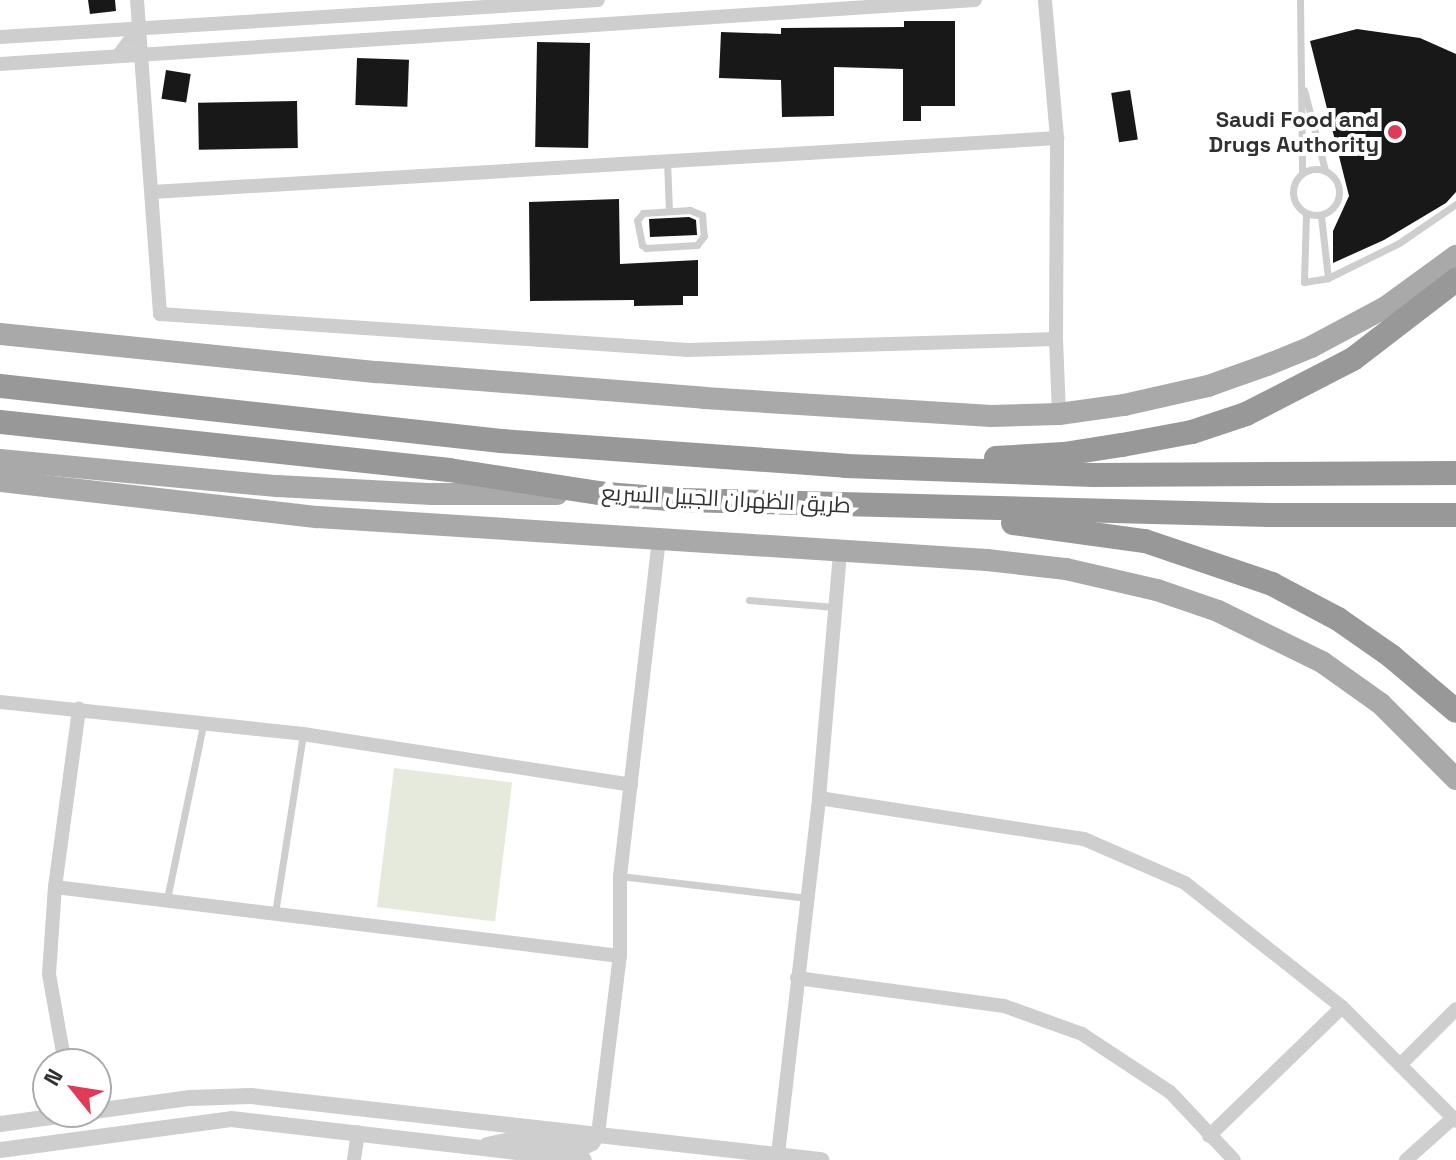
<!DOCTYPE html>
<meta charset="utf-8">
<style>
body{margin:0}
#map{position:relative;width:1456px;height:1160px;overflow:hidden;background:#fff;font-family:"Space Grotesk",Cairo,sans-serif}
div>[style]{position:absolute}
.green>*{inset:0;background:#e5eadd;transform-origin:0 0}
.building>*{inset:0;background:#181818;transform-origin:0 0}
.service>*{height:7px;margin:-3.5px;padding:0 3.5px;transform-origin:3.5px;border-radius:3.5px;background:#cecece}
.service>.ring{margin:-3.5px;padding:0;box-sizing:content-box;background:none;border:7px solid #cecece;border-radius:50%}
.minor>*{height:14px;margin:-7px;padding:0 7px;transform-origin:7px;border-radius:7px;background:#cecece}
.tertiary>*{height:16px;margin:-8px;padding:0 8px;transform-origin:8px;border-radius:8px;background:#cecece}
.primary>*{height:22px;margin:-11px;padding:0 11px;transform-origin:11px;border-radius:11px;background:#a9a9a9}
.motorway>*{height:24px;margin:-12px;padding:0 12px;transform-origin:12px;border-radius:12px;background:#989898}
.dots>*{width:22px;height:22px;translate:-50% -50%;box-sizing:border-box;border:4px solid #fff;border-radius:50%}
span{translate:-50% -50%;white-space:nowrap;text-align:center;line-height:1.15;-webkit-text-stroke:8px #fff;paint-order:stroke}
.poi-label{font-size:22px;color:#313131;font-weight:700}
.right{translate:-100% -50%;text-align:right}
.street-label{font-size:22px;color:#313131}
.north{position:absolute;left:32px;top:1048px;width:80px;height:80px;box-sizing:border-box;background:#fff;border:2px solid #adadad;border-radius:50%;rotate:300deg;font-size:22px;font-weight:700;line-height:32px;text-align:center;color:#313131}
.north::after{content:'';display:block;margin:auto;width:28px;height:36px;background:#e13a57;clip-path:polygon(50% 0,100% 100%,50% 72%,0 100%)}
</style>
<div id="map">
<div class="green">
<div style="left:394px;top:768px;width:119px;height:140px;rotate:7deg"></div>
</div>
<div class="building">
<div style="clip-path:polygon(88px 0,115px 0,116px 11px,90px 14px)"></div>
<div style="clip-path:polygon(904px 21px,955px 21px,955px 106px,921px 106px,921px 121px,903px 121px,903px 69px,834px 67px,834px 116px,782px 117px,781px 80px,719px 78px,721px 32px,781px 34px,781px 28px,904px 27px)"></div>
<div style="clip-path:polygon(1357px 29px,1420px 38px,1456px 54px,1456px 192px,1446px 203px,1384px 240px,1333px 263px,1333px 231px,1349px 196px,1310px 41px)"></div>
<div style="left:590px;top:43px;width:105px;height:53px;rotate:91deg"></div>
<div style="left:357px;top:58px;width:52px;height:47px;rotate:2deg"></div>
<div style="left:166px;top:70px;width:25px;height:29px;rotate:9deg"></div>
<div style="left:1130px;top:90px;width:50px;height:19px;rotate:81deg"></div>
<div style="left:297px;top:101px;width:47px;height:99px;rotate:89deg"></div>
<div style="clip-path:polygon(619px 199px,620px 264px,698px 260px,698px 296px,683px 296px,683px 305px,634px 306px,634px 300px,530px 301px,529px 202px)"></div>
<div style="clip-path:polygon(689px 217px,696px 220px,697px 235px,650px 237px,649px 219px)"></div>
</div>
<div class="service">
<div style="left:1300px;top:0;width:173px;rotate:89.3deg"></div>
<div style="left:1304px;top:90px;width:83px;rotate:75.3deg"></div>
<div style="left:667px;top:161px;width:50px;rotate:87.7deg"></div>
<div class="ring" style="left:1293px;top:169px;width:39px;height:39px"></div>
<div style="left:690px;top:210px;width:13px;rotate:23deg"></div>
<div style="left:702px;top:215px;width:21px;rotate:85deg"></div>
<div style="left:704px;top:236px;width:11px;rotate:128deg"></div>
<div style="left:697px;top:245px;width:51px;rotate:176.6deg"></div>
<div style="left:646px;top:248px;width:5px;rotate:-143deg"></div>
<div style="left:642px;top:245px;width:25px;rotate:-101deg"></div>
<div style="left:637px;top:220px;width:9px;rotate:-49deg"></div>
<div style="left:643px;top:213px;width:47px;rotate:-3.7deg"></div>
<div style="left:1306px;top:214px;width:68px;rotate:91.7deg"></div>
<div style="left:1304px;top:282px;width:24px;rotate:-9deg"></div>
<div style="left:1328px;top:278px;width:79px;rotate:-26.2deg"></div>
<div style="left:1399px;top:243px;width:69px;rotate:-34.4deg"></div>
<div style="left:1321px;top:216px;width:62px;rotate:83.6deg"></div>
<div style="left:749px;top:600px;width:86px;rotate:4.7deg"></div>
<div style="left:620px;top:876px;width:187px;rotate:6.7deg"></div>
<div style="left:167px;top:899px;width:178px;rotate:-78.3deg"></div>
<div style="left:275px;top:913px;width:181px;rotate:-81.1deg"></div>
</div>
<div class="minor">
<div style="left:137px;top:0;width:315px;rotate:85.8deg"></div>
<div style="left:160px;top:314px;width:529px;rotate:3.9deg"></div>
<div style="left:688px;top:350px;width:368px;rotate:-1.7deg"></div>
<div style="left:1056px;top:339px;width:201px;rotate:-89.7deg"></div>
<div style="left:1057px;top:138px;width:139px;rotate:-95deg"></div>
<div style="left:0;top:37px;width:599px;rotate:-3.54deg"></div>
<div style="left:118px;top:56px;width:36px;rotate:-53deg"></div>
<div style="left:0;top:64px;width:977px;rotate:-3.76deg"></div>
<div style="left:152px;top:192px;width:907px;rotate:-3.41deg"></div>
<div style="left:1056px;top:339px;width:75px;rotate:87.7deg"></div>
<div style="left:0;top:702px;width:305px;rotate:6deg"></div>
<div style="left:303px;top:734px;width:332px;rotate:8.8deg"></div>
<div style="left:819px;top:798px;width:268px;rotate:8.8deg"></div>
<div style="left:1084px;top:839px;width:110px;rotate:23.5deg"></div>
<div style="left:1185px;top:883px;width:200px;rotate:38.3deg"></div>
<div style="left:1342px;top:1007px;width:161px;rotate:45deg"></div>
<div style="left:55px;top:887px;width:569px;rotate:6.96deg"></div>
<div style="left:797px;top:978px;width:209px;rotate:7.7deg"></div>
<div style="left:1004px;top:1006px;width:83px;rotate:19.7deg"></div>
<div style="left:1082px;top:1034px;width:105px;rotate:33.4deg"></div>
<div style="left:1170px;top:1092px;width:93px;rotate:46.7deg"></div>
<div style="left:65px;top:1064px;width:91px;rotate:-100.1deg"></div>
<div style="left:49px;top:974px;width:87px;rotate:-86.1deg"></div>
<div style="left:55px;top:887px;width:180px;rotate:-82.3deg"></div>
<div style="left:1400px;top:1065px;width:79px;rotate:-45deg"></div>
<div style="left:598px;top:1134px;width:179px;rotate:-83deg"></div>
<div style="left:620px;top:956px;width:80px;rotate:-90deg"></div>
<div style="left:620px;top:876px;width:338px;rotate:-83.4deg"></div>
<div style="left:1209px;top:1136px;width:185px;rotate:-44.1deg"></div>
<div style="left:778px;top:1154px;width:358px;rotate:-83.4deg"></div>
<div style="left:819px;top:798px;width:247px;rotate:-85.1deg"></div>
<div style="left:354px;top:1160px;width:28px;rotate:-82deg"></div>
<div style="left:1406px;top:1160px;width:63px;rotate:-41.8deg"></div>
</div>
<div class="tertiary">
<div style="left:0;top:1124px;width:192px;rotate:-7.8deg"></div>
<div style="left:190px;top:1098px;width:61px;rotate:-1.9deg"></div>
<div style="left:251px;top:1096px;width:574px;rotate:6.41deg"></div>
<div style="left:487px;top:1145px;width:24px;rotate:-12deg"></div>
<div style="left:510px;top:1140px;width:72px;rotate:6.3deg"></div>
<div style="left:582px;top:1148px;width:11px;rotate:-27deg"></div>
<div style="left:592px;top:1143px;width:11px;rotate:-56deg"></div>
<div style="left:0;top:1150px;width:233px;rotate:-7.6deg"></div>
<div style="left:231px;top:1119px;width:355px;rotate:6.6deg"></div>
</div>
<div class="primary">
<div style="left:0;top:334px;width:379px;rotate:5.8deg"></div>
<div style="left:377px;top:372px;width:328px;rotate:4.5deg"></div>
<div style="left:704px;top:398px;width:288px;rotate:3.6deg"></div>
<div style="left:991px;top:416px;width:68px;rotate:-1.7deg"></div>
<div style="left:1059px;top:414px;width:66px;rotate:-7.9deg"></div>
<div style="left:1124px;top:405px;width:86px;rotate:-12.7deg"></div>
<div style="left:1208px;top:386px;width:63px;rotate:-19.6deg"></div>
<div style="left:1267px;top:365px;width:48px;rotate:-22.2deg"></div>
<div style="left:1311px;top:347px;width:85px;rotate:-28.1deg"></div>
<div style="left:1386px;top:307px;width:87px;rotate:-36.1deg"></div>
<div style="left:0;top:460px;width:278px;rotate:5.4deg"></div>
<div style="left:277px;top:486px;width:155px;rotate:3deg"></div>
<div style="left:432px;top:494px;width:125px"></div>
<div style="left:0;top:481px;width:320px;rotate:6.5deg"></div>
<div style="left:318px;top:517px;width:670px;rotate:3.68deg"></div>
<div style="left:987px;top:560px;width:80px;rotate:6.5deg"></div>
<div style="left:1066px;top:569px;width:93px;rotate:13deg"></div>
<div style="left:1157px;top:590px;width:65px;rotate:19deg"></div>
<div style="left:1218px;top:611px;width:116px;rotate:26.1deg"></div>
<div style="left:1322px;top:662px;width:72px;rotate:35.4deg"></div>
<div style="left:1381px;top:704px;width:106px;rotate:45deg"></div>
</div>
<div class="motorway">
<div style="left:0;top:386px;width:504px;rotate:6.26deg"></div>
<div style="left:501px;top:441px;width:346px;rotate:4.1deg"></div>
<div style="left:846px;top:466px;width:247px;rotate:2.1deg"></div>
<div style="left:1093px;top:475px;width:363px;rotate:-0.3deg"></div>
<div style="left:0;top:422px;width:452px;rotate:6.1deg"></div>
<div style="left:449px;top:470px;width:159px;rotate:8.7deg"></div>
<div style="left:606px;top:494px;width:76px;rotate:4.5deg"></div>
<div style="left:682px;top:500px;width:587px;rotate:1.46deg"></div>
<div style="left:1269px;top:515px;width:187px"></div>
<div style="left:996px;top:458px;width:68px;rotate:-3.4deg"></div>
<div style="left:1064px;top:454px;width:59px;rotate:-8.8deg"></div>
<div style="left:1122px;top:445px;width:71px;rotate:-10.5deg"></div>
<div style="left:1192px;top:432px;width:57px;rotate:-18.4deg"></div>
<div style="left:1246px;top:414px;width:120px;rotate:-27.2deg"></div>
<div style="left:1353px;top:359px;width:130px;rotate:-37.5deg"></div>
<div style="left:1013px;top:523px;width:133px;rotate:7.8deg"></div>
<div style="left:1145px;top:541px;width:134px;rotate:18.7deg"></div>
<div style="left:1272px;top:584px;width:75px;rotate:27.9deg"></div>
<div style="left:1338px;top:619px;width:65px;rotate:34.9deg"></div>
<div style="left:1391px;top:656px;width:85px;rotate:40.2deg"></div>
</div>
<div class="dots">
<div style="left:1395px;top:132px;background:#e13a57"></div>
</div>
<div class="poi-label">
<span class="right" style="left:1379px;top:132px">Saudi Food and<br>Drugs Authority</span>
</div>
<div class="street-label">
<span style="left:726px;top:499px;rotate:3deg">طريق الظهران الجبيل السريع</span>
</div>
<div class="north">N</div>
</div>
